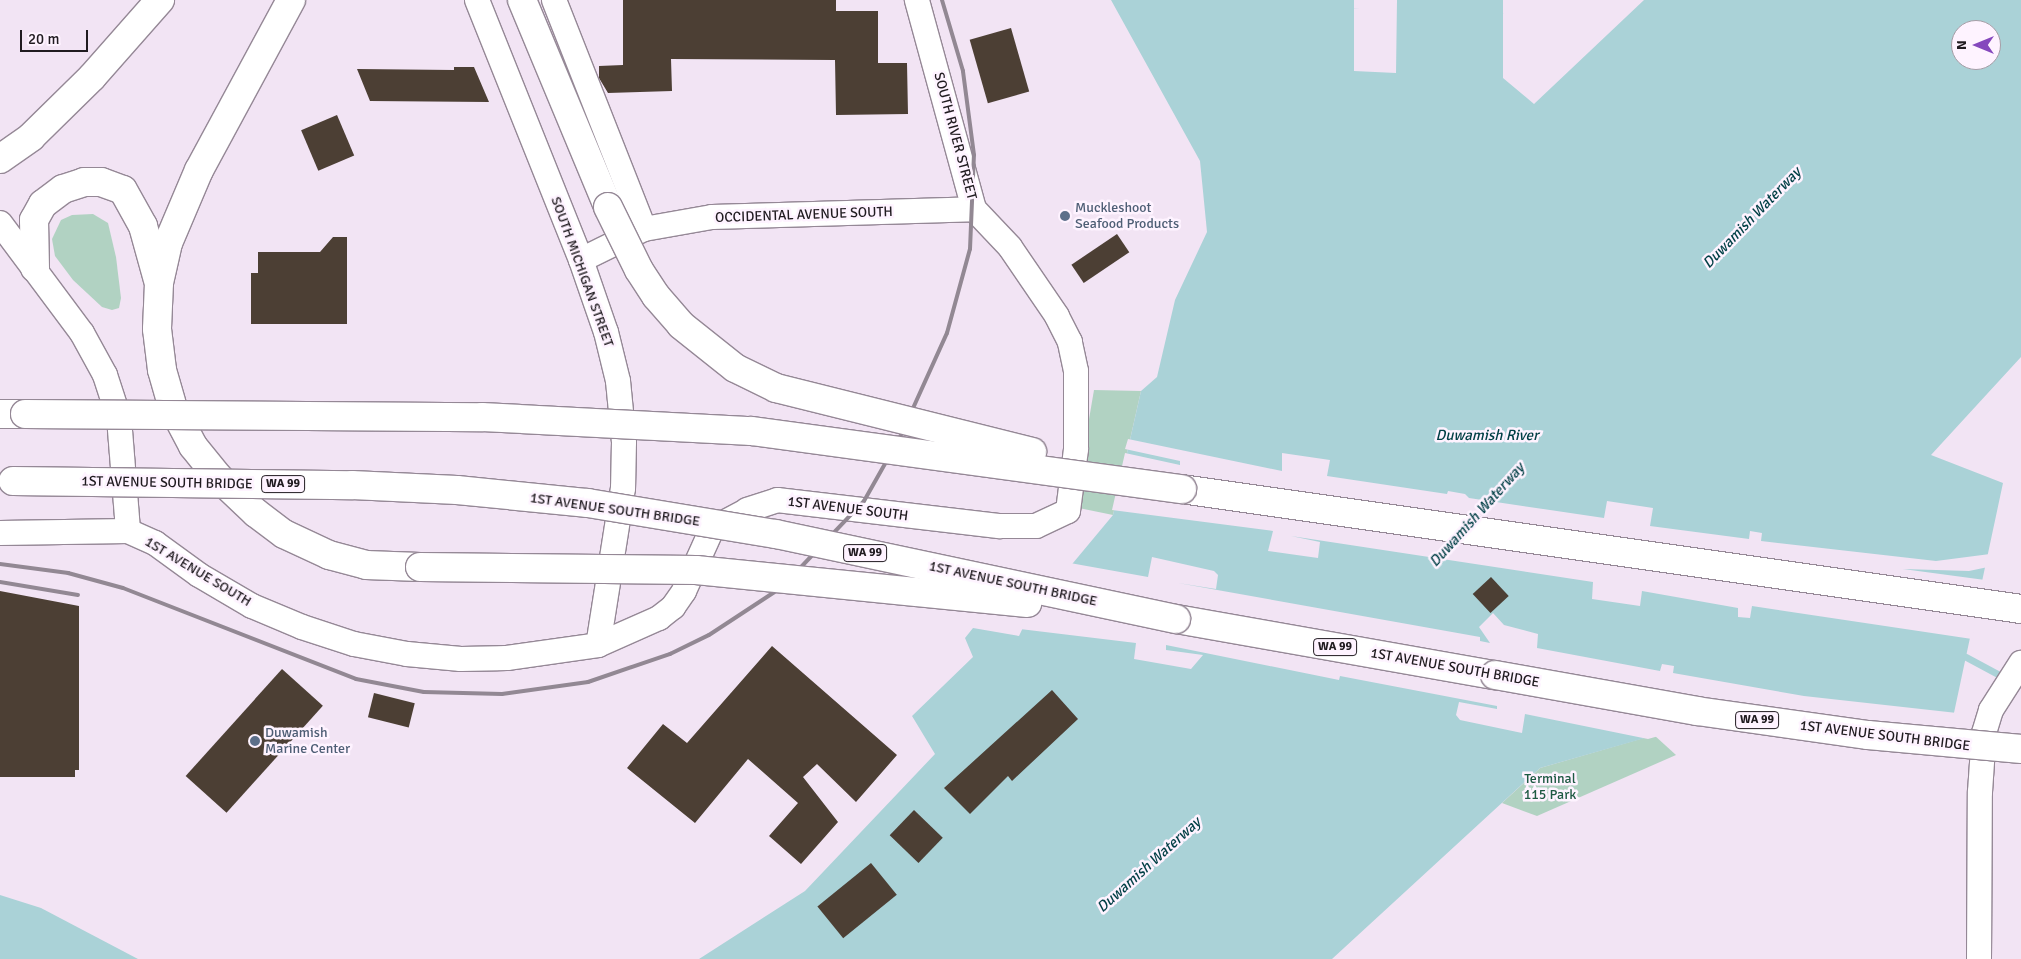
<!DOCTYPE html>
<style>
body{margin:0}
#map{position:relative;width:2021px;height:959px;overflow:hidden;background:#f2e4f4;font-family:Signika,sans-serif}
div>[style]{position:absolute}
.green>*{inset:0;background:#b1d2c2}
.water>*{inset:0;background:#aad2d7}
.pier>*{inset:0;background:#f2e4f4}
.stream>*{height:7px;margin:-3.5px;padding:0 3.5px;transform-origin:3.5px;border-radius:3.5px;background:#aad2d7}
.building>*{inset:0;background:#4c3f34;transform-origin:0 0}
.roads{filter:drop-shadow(1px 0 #958896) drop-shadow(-1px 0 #958896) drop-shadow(0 1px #958896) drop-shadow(0 -1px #958896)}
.street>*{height:24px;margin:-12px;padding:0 12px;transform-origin:12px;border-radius:12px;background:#fff}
.primary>*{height:28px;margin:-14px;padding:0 14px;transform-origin:14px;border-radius:14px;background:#fff}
.highway>*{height:28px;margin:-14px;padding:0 14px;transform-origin:14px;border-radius:14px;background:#fff}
.rail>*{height:4px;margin:-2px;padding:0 2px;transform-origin:2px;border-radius:2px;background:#928893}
.bridges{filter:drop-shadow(1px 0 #958896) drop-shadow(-1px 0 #958896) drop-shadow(0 1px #958896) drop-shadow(0 -1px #958896)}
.highway-bridge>*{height:28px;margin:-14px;padding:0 14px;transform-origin:14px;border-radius:14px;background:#fff}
.dots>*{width:14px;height:14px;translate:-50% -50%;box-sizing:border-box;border:2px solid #fef3ff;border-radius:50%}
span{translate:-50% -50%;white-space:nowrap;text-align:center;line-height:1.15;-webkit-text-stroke:5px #fef3ff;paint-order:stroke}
.shield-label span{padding:1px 4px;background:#fef3ff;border:1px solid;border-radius:4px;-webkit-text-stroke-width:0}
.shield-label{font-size:12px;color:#201b20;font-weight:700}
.street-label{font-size:14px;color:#201b20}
.service-label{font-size:14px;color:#4e5e75}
.left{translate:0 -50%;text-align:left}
.park-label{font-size:14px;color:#1e5a43}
.water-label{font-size:15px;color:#003f45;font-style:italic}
.north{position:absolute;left:1951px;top:20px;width:50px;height:50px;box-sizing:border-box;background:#fef3ff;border:1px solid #a59da6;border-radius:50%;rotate:270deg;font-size:14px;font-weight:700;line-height:20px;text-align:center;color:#201b20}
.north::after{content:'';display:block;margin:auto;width:18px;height:22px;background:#8548bd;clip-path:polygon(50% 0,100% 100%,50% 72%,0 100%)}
.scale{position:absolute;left:20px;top:30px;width:68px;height:22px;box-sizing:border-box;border:2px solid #201b20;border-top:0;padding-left:6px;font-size:15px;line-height:18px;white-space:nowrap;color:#201b20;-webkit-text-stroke:4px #fef3ff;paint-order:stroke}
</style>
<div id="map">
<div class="green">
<div style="clip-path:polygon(93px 214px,108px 223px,116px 257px,121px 298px,119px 308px,112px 310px,102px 307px,73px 280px,55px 256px,52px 239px,61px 220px,72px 215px)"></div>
<div style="clip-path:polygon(1094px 390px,1141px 391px,1113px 515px,1074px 507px)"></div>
<div style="clip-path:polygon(1654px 735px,1676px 755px,1537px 816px,1502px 803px,1540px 768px)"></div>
</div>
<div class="water">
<div style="clip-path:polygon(evenodd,1111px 0,1354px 0,1354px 71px,1396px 73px,1397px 0,1503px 0,1503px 78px,1534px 104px,1644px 0,2021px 0,2021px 357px,1931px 455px,2003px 483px,1945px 755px,1687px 726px,1540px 768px,1332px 959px,699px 959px,805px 891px,935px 754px,912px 716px,973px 657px,965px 638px,973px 628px,1019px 636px,1028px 617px,1113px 515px,1141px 391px,1157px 377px,1175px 300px,1207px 232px,1200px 161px,1111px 0,1961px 30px,1991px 30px,1991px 60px,1961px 60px,1961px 30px)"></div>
<div style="clip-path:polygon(0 895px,41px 908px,138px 959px,0 959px)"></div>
</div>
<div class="pier">
<div style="clip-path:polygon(1128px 439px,1282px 471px,1282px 453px,1330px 460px,1327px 476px,1447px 494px,1448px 491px,1465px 494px,1469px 498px,1604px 518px,1607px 501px,1653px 508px,1650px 526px,1749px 539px,1750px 531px,1762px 533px,1761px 541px,1936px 561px,1990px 554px,1988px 567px,1969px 571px,1903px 569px,1985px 580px,1972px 639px,1752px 606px,1750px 618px,1738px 617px,1738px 608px,1642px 591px,1640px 606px,1592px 599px,1593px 582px,1291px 536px,1320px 542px,1318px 558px,1268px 551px,1273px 531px,1112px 510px,1125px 453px,1180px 465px,1180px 461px,1125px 449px)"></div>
<div style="clip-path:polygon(1152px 557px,1214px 571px,1218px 575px,1216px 589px,1178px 583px,1480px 637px,1480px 641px,1490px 643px,1479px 627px,1493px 613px,1504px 625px,1538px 634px,1537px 648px,1660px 671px,1662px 664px,1674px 666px,1673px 673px,1804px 696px,1957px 713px,1947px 756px,1687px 728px,1648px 739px,1525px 714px,1522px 733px,1460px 720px,1456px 715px,1459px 702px,1497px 709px,1497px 706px,1340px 676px,1339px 680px,1166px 645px,1166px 650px,1203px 655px,1191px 669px,1134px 659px,1136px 643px,1020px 629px,1026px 616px,1070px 563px,1148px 577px)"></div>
</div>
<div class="stream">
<div style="left:1966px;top:657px;width:47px;rotate:28.2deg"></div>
</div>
<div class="building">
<div style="clip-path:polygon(623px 0,836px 0,836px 11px,878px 11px,878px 63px,907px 63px,908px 114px,836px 115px,835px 60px,671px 59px,672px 91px,608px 93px,599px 78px,599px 66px,623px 65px)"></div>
<div style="left:1011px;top:28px;width:66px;height:43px;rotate:74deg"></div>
<div style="clip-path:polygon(454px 67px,474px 67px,489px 102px,370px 101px,357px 69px,454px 70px)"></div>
<div style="left:337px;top:115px;width:44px;height:39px;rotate:67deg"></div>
<div style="left:1117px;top:234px;width:22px;height:55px;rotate:56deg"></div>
<div style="clip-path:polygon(333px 237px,347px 237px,347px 324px,251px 324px,251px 273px,258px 273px,258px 252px,320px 252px)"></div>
<div style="left:1491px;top:577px;width:26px;height:25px;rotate:47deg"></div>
<div style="clip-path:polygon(0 591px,79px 606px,79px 770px,75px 770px,75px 777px,0 777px)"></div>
<div style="clip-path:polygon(772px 646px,897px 755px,856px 802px,817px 764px,803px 777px,838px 822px,801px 864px,769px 836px,798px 803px,748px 759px,695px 823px,627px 768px,663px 724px,687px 743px)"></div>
<div style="left:282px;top:669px;width:55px;height:144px;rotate:42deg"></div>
<div style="clip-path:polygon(1052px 690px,1078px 719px,1012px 781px,1008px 776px,970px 814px,944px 788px)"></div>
<div style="left:374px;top:693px;width:42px;height:25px;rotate:14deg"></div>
<div style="left:914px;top:810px;width:40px;height:35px;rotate:44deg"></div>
<div style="left:871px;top:863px;width:41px;height:69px;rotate:51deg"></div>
</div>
<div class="roads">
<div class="street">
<div style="left:477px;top:0;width:280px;rotate:68.2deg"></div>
<div style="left:581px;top:260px;width:76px;rotate:70.9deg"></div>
<div style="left:606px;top:332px;width:50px;rotate:76.2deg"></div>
<div style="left:618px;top:381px;width:61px;rotate:84.4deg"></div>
<div style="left:624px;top:442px;width:46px;rotate:91.2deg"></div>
<div style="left:623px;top:488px;width:159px;rotate:99deg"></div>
<div style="left:554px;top:0;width:246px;rotate:68.5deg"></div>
<div style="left:0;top:223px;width:137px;rotate:53.3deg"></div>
<div style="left:82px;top:333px;width:48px;rotate:61.3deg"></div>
<div style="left:105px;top:375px;width:45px;rotate:72deg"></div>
<div style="left:119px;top:418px;width:113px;rotate:85.4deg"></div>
<div style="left:581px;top:260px;width:70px;rotate:-26.2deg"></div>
<div style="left:644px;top:229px;width:69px;rotate:-10deg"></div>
<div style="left:712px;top:217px;width:262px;rotate:-1.7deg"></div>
<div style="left:0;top:533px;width:128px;rotate:-0.9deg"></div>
<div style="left:128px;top:531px;width:30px;rotate:24deg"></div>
<div style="left:155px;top:543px;width:54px;rotate:36deg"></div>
<div style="left:199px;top:575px;width:61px;rotate:30.3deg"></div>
<div style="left:252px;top:606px;width:54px;rotate:22.8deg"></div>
<div style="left:302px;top:627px;width:55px;rotate:18.1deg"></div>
<div style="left:354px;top:644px;width:54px;rotate:10.7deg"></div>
<div style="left:407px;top:654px;width:54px;rotate:5.3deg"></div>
<div style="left:461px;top:659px;width:46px;rotate:-1.2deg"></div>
<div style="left:507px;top:658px;width:92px;rotate:-8.1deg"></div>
<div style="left:598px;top:645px;width:67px;rotate:-23.9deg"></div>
<div style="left:659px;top:618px;width:18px;rotate:-38deg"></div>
<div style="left:673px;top:607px;width:19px;rotate:-55deg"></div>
<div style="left:684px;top:591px;width:68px;rotate:-65.7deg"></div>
<div style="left:712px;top:529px;width:40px;rotate:-28deg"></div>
<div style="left:747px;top:510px;width:32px;rotate:-18deg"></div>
<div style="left:777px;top:500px;width:225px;rotate:6.7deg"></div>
<div style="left:1000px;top:526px;width:36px"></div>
<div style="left:1036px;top:526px;width:35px;rotate:-25deg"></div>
<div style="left:1068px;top:511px;width:63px;rotate:-82.6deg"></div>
<div style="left:1076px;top:449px;width:78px;rotate:-90deg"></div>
<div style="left:1076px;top:371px;width:30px;rotate:-102deg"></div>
<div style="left:1070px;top:342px;width:29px;rotate:-117deg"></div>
<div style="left:1057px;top:316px;width:83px;rotate:-124.3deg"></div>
<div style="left:1010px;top:247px;width:52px;rotate:-133.5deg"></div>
<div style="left:974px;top:209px;width:217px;rotate:-105.3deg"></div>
<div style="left:1979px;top:959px;width:167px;rotate:-89.7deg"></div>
<div style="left:1980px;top:792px;width:59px;rotate:-86.1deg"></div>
<div style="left:1984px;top:733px;width:24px;rotate:-73deg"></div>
<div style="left:1991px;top:710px;width:56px;rotate:-57.4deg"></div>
</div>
<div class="primary">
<div style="left:0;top:159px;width:38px;rotate:-35deg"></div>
<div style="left:31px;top:137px;width:86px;rotate:-44.5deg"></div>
<div style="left:92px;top:77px;width:103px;rotate:-48.6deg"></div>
</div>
<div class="highway">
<div style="left:291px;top:0;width:193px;rotate:118.4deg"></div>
<div style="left:199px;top:170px;width:79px;rotate:113deg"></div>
<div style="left:168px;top:243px;width:41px;rotate:102.7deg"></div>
<div style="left:159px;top:283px;width:46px;rotate:92.5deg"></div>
<div style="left:157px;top:329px;width:41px;rotate:83deg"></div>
<div style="left:162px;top:370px;width:40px;rotate:74deg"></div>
<div style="left:173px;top:408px;width:43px;rotate:62.2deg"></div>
<div style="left:193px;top:446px;width:40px;rotate:51deg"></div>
<div style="left:218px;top:477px;width:52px;rotate:43.5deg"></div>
<div style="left:256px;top:513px;width:35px;rotate:37deg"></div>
<div style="left:284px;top:534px;width:50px;rotate:25deg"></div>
<div style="left:329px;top:555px;width:38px;rotate:15deg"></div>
<div style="left:366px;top:565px;width:54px;rotate:2.1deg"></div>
<div style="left:522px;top:0;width:224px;rotate:67.4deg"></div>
<div style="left:35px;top:268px;width:48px;rotate:-91.2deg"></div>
<div style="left:34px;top:220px;width:18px;rotate:-61deg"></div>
<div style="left:43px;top:204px;width:25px;rotate:-37deg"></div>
<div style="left:63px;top:189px;width:22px;rotate:-18deg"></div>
<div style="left:84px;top:182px;width:17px"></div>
<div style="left:101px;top:182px;width:23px;rotate:20deg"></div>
<div style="left:123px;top:190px;width:41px;rotate:60.9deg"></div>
<div style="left:143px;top:226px;width:56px;rotate:74.5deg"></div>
<div style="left:0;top:414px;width:25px"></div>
<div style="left:1182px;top:489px;width:848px;rotate:8.14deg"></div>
<div style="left:1176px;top:619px;width:324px;rotate:10deg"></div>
</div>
</div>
<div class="rail">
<div style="left:0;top:564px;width:69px;rotate:7.5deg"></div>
<div style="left:68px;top:573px;width:57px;rotate:15.3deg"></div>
<div style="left:123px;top:588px;width:250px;rotate:21.3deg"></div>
<div style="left:356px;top:679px;width:69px;rotate:10.8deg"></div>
<div style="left:424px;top:692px;width:78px;rotate:1.5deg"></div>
<div style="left:502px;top:694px;width:87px;rotate:-7.9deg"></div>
<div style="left:588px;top:682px;width:87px;rotate:-18.9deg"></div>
<div style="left:670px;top:654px;width:43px;rotate:-26deg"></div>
<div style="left:709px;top:635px;width:87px;rotate:-33.3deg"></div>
<div style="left:782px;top:587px;width:119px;rotate:-46.4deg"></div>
<div style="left:864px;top:501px;width:73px;rotate:-60.6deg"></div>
<div style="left:900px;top:437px;width:114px;rotate:-65.7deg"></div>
<div style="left:947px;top:333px;width:87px;rotate:-74.7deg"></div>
<div style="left:970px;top:249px;width:94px;rotate:-87.6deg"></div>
<div style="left:974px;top:155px;width:85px;rotate:-97.5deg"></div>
<div style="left:963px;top:71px;width:74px;rotate:-106.5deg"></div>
<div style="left:0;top:582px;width:79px;rotate:9.5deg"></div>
</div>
<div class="bridges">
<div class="highway-bridge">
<div style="left:608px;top:207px;width:70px;rotate:63.8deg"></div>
<div style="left:639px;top:270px;width:31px;rotate:57deg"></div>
<div style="left:656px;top:296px;width:38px;rotate:49deg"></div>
<div style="left:681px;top:325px;width:69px;rotate:38.5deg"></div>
<div style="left:735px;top:368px;width:46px;rotate:26deg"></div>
<div style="left:776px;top:388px;width:264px;rotate:14deg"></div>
<div style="left:25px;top:414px;width:457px;rotate:0.4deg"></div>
<div style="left:482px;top:417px;width:270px;rotate:3deg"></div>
<div style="left:752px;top:431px;width:434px;rotate:7.7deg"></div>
<div style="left:13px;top:481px;width:339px;rotate:0.7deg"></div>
<div style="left:352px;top:485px;width:105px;rotate:2.7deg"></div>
<div style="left:457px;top:490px;width:132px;rotate:5.7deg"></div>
<div style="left:588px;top:503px;width:191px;rotate:9.4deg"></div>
<div style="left:776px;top:534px;width:409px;rotate:12deg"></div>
<div style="left:420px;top:567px;width:276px;rotate:0.6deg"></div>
<div style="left:696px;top:570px;width:333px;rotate:5.7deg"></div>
<div style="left:1495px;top:675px;width:205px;rotate:10.1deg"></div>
<div style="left:1697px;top:711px;width:173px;rotate:8deg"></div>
<div style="left:1868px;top:735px;width:154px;rotate:5.2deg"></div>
</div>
</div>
<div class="dots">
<div style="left:1065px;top:216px;background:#5c6f8a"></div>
<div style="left:255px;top:741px;background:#5c6f8a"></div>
</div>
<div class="shield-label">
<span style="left:283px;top:484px">WA 99</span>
<span style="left:865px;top:553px">WA 99</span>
<span style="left:1335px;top:647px">WA 99</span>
<span style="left:1757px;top:720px">WA 99</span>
</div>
<div class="street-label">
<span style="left:955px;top:136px;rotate:75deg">SOUTH RIVER STREET</span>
<span style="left:804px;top:215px;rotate:-2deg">OCCIDENTAL AVENUE SOUTH</span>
<span style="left:582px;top:272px;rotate:70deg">SOUTH MICHIGAN STREET</span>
<span style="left:167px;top:483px;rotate:1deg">1ST AVENUE SOUTH BRIDGE</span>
<span style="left:848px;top:509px;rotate:7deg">1ST AVENUE SOUTH</span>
<span style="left:615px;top:510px;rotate:8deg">1ST AVENUE SOUTH BRIDGE</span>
<span style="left:198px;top:572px;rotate:31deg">1ST AVENUE SOUTH</span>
<span style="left:1013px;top:584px;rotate:12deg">1ST AVENUE SOUTH BRIDGE</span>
<span style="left:1455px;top:668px;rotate:10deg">1ST AVENUE SOUTH BRIDGE</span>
<span style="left:1885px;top:736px;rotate:7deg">1ST AVENUE SOUTH BRIDGE</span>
</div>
<div class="service-label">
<span class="left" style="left:1075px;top:216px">Muckleshoot<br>Seafood Products</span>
<span class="left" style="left:265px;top:741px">Duwamish<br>Marine Center</span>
</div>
<div class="park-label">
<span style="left:1550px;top:787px">Terminal<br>115 Park</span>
</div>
<div class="water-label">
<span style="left:1752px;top:218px;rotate:-46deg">Duwamish Waterway</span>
<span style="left:1487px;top:436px">Duwamish River</span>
<span style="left:1477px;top:515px;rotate:-48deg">Duwamish Waterway</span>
<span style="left:1149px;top:865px;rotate:-42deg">Duwamish Waterway</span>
</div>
<div class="north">N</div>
<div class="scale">20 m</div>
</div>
